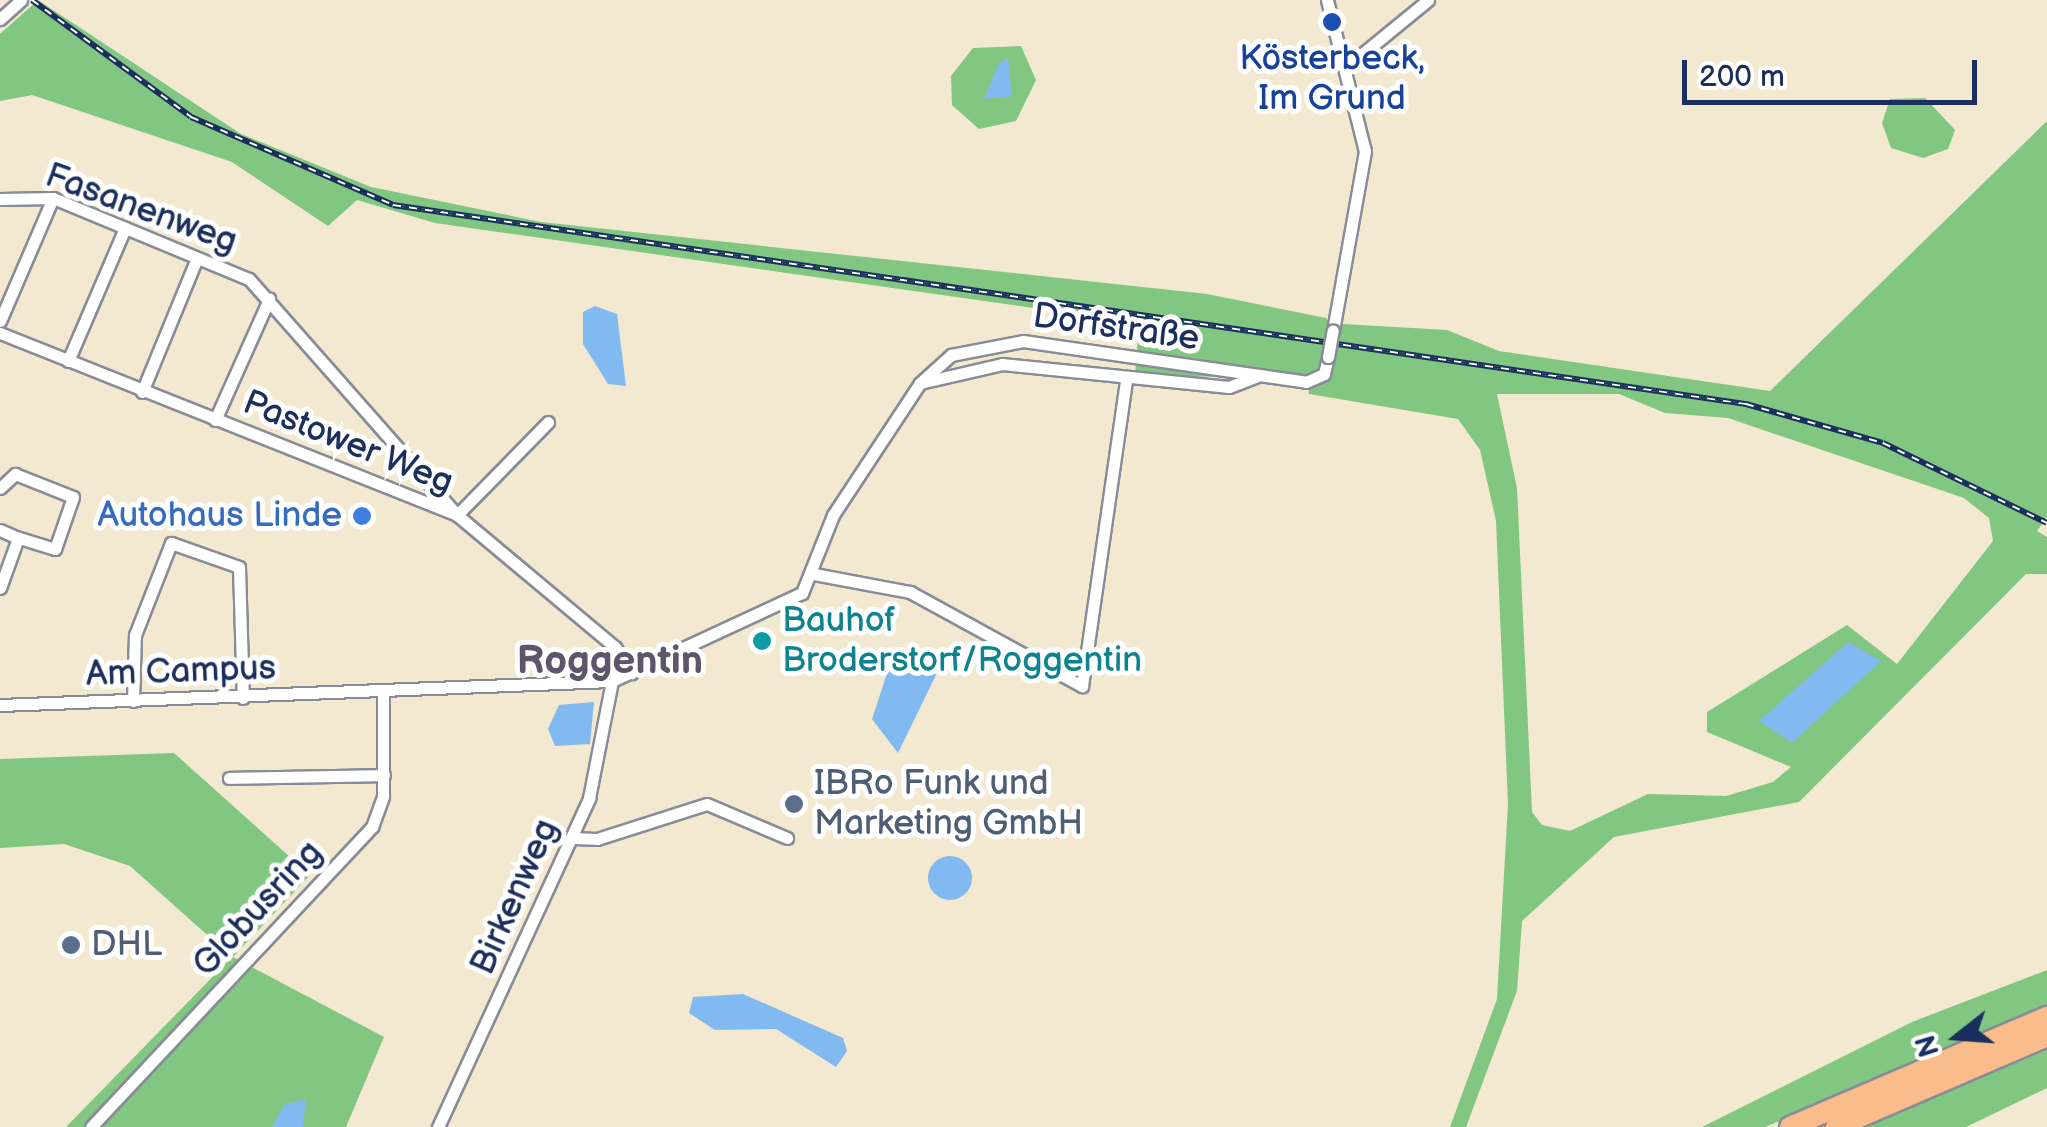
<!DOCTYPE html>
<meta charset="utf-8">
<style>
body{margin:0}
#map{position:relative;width:2047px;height:1127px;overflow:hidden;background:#f3e8d0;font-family:"Balsamiq Sans",sans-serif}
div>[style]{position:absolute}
.green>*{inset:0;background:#81c781}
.water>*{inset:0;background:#81b9f1}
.round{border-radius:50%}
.roads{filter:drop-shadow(2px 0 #878c97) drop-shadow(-2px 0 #878c97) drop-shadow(0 2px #878c97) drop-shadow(0 -2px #878c97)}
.minor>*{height:11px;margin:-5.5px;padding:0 5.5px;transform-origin:5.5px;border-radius:5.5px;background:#fff}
.motorway>*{height:20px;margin:-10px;padding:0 10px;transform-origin:10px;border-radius:10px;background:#f9bc8a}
.rail>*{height:6px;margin-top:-3px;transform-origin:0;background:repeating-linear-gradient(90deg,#fff 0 8px,#1b2f5e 0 16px);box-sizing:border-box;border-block:2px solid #1b2f5e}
.bridges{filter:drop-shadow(2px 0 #878c97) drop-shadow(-2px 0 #878c97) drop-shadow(0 2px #878c97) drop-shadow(0 -2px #878c97)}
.minor-bridge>*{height:11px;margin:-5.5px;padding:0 5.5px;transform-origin:5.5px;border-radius:5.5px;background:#fff}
.dots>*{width:28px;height:28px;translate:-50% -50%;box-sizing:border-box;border:5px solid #fff;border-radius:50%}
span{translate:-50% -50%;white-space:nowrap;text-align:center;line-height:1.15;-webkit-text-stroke:10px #fff;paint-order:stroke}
.transit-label{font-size:35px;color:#164399}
.street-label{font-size:35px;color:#1b2f5e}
.shop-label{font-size:35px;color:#366cbe}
.right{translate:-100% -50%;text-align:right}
.culture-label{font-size:35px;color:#0d838f}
.left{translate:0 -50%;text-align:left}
.service-label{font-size:35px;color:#4e5e75}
.quarter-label{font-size:40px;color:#5d566b;font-weight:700}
.north{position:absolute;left:1907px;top:987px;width:100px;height:100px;-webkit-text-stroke:8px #fff;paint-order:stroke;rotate:253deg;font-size:28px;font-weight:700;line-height:40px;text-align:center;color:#1b2f5e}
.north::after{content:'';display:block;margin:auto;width:35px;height:45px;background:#1b2f5e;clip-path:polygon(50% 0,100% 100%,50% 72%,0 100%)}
.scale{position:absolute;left:1682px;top:60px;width:295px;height:45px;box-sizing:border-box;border:5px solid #1b2f5e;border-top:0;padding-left:12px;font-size:30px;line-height:35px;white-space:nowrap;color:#1b2f5e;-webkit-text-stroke:8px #fff;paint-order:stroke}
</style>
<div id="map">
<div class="green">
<div style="clip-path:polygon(evenodd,38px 0,241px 134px,371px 187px,541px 222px,1207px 294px,1326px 318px,1337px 331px,1343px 324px,1447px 330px,1499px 351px,1770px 391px,2047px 121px,2047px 517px,2037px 531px,2047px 537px,2047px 574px,2026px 574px,1799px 802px,1614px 837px,1522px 921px,1517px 991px,1466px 1127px,1450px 1127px,1497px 999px,1508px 804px,1496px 521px,1480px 450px,1458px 419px,1309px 394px,1307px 376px,1135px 377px,1139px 323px,435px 223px,357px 200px,328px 226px,232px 162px,32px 95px,0 101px,0 34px,38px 0,1497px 394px,1619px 394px,1665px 413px,1728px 418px,1964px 498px,1989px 518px,1993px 541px,1897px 664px,1847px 625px,1707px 712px,1707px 732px,1791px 767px,1773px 782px,1726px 796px,1648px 794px,1570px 831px,1542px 825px,1532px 812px,1517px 488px,1497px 394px)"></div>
<div style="clip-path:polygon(1021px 46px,1036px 80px,1016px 121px,979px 129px,952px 105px,951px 76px,973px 48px)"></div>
<div style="clip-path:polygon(1925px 98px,1955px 130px,1948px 149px,1923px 158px,1891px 148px,1882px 123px,1890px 99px)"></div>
<div style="clip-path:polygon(174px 753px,310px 875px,233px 957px,384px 1037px,346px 1127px,66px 1127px,232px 957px,130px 866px,64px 844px,0 848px,0 759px)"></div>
<div style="clip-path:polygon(2047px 970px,2047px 1009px,1765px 1127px,1702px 1127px,1912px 1022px)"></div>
<div style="clip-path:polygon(2047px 1050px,2047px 1088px,1966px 1127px,1864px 1127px)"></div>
</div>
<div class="water">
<div style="clip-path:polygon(1008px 58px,1012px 96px,984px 99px,999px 63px)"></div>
<div style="clip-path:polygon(595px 306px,617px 314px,626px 386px,608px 384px,583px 344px,583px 312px)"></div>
<div style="clip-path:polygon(1848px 642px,1881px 661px,1792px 743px,1759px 721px)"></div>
<div style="clip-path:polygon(917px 648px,936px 675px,898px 753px,872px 719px,893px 655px)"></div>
<div style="clip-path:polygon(594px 702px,590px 744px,555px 746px,548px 729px,559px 705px)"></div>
<div class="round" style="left:928px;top:856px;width:44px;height:44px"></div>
<div style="clip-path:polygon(743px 994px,843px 1038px,847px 1051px,836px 1067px,776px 1029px,715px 1030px,689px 1013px,693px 997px)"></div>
<div style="clip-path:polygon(306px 1099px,303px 1127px,272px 1127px,284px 1105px)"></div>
</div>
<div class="roads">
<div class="minor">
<div style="left:1327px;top:0;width:156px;rotate:75.9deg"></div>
<div style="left:1365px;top:151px;width:182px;rotate:100.1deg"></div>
<div style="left:0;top:19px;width:28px;rotate:-42deg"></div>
<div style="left:1345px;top:68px;width:107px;rotate:-39.3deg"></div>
<div style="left:0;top:199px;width:53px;rotate:-1.1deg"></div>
<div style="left:53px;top:198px;width:212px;rotate:22.5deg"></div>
<div style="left:249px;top:279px;width:315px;rotate:48.6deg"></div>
<div style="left:457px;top:515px;width:130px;rotate:-45.6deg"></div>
<div style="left:0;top:321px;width:134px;rotate:-66.7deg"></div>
<div style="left:0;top:333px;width:492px;rotate:21.7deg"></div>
<div style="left:457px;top:515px;width:206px;rotate:39.9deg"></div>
<div style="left:615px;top:647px;width:31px;rotate:58deg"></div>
<div style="left:68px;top:361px;width:145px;rotate:-66.8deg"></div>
<div style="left:920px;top:383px;width:84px;rotate:-13deg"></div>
<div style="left:1002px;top:364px;width:228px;rotate:5.8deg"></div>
<div style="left:1229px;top:387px;width:31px;rotate:-21deg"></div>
<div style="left:142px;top:392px;width:145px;rotate:-67.7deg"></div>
<div style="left:215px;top:420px;width:133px;rotate:-65.9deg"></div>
<div style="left:0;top:488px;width:21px;rotate:-43deg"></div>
<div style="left:15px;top:474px;width:62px;rotate:21.6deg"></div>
<div style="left:73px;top:497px;width:55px;rotate:109.1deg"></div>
<div style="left:55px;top:549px;width:39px;rotate:-163deg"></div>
<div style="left:0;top:530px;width:20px;rotate:24deg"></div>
<div style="left:18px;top:538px;width:53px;rotate:109.8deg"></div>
<div style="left:814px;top:574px;width:98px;rotate:10.6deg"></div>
<div style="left:910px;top:592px;width:196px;rotate:28.7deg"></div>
<div style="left:1082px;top:686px;width:310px;rotate:-81.8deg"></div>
<div style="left:133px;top:701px;width:66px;rotate:-88.3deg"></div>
<div style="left:135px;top:635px;width:99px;rotate:-68.6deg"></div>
<div style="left:171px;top:543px;width:72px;rotate:19.4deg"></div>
<div style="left:239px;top:567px;width:131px;rotate:88.3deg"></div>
<div style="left:0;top:705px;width:612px;rotate:-2.25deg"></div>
<div style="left:612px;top:681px;width:209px;rotate:-24.9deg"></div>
<div style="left:802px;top:593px;width:84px;rotate:-68.3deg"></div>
<div style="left:833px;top:515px;width:158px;rotate:-56.6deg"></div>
<div style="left:920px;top:383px;width:42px;rotate:-42.1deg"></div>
<div style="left:951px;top:355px;width:73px;rotate:-11deg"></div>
<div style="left:1023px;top:341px;width:286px;rotate:8.2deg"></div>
<div style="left:1306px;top:382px;width:20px;rotate:-24deg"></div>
<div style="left:1324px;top:374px;width:17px;rotate:-77deg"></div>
<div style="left:229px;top:778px;width:155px;rotate:-1.1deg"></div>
<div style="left:572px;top:838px;width:25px;rotate:2deg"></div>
<div style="left:597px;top:839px;width:115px;rotate:-17.7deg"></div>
<div style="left:707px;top:804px;width:87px;rotate:23deg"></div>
<div style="left:91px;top:1127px;width:411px;rotate:-46.9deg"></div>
<div style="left:372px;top:827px;width:33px;rotate:-70deg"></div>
<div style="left:383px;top:796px;width:102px;rotate:-90deg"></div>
<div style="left:438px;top:1127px;width:362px;rotate:-65.3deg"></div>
<div style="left:589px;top:798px;width:119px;rotate:-78.9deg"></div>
</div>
<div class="motorway">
<div style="left:1790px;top:1127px;width:280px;rotate:-23.2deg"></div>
<div style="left:1836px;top:1127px;width:230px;rotate:-23.3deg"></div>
</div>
</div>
<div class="rail">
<div style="left:32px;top:0;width:197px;rotate:36.3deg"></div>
<div style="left:191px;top:117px;width:220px;rotate:23.5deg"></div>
<div style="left:393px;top:205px;width:1368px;rotate:8.37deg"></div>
<div style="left:1746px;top:404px;width:142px;rotate:15.9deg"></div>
<div style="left:1883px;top:443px;width:182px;rotate:26deg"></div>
</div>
<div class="bridges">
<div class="minor-bridge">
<div style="left:1328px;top:357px;width:27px;rotate:-80deg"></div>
</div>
</div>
<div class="dots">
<div style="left:1332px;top:22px;background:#1a4fb4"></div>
<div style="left:362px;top:516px;background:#3f7fe0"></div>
<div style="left:762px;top:641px;background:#0f9aa8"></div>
<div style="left:794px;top:804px;background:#5c6f8a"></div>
<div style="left:71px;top:945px;background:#5c6f8a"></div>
</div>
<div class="transit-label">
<span style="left:1332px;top:79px">Kösterbeck,<br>Im Grund</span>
</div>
<div class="street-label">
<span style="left:141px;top:209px;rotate:20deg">Fasanenweg</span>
<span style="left:1116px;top:328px;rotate:8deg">Dorfstraße</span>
<span style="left:348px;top:443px;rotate:22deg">Pastower Weg</span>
<span style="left:181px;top:672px;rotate:-2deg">Am Campus</span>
<span style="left:515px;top:897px;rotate:-66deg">Birkenweg</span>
<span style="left:258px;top:909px;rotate:-47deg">Globusring</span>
</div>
<div class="shop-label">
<span class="right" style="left:342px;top:516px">Autohaus Linde</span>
</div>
<div class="culture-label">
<span class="left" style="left:782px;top:641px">Bauhof<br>Broderstorf/Roggentin</span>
</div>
<div class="service-label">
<span class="left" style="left:814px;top:804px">IBRo Funk und<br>Marketing GmbH</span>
<span class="left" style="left:91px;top:945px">DHL</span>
</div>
<div class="quarter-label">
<span style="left:610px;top:661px">Roggentin</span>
</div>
<div class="north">N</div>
<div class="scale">200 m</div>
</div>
